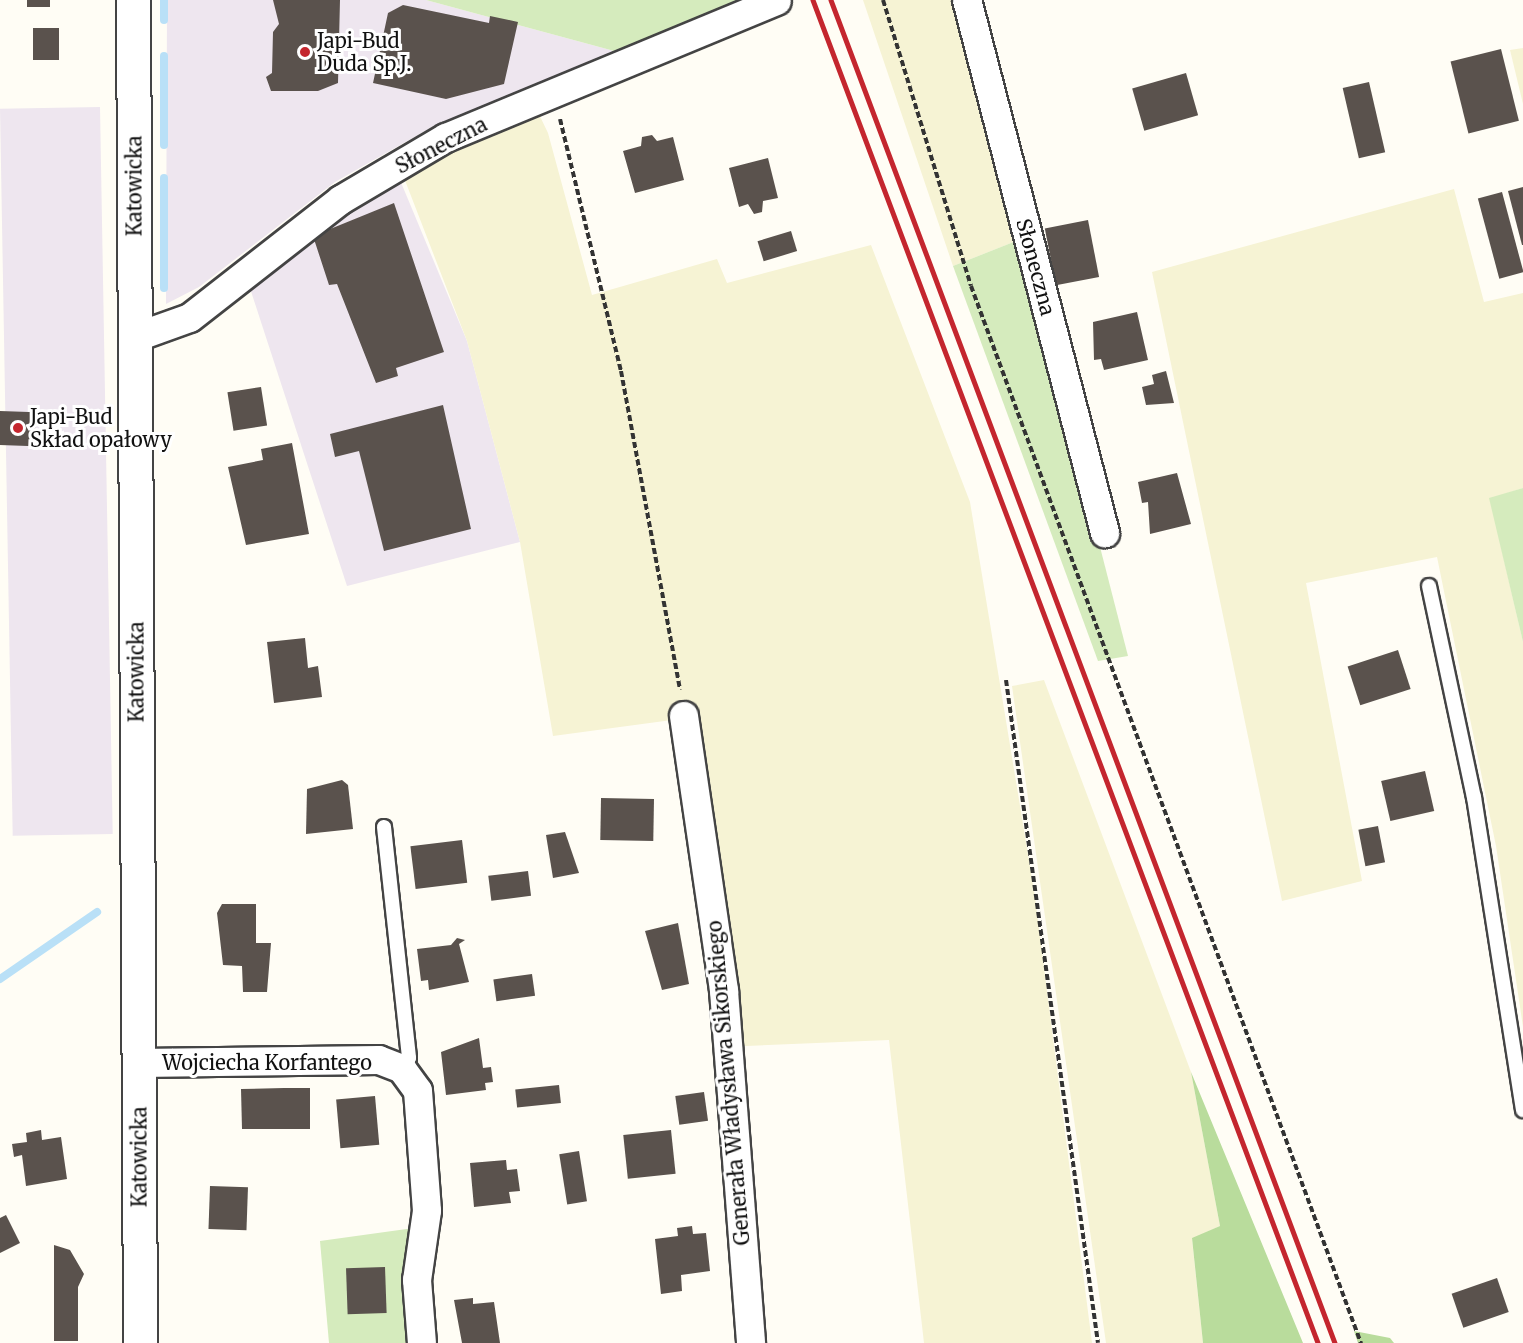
<!DOCTYPE html>
<meta charset="utf-8">
<style>
body{margin:0}
#map{position:relative;width:1523px;height:1343px;overflow:hidden;background:#fffdf5;font-family:Merriweather,serif}
div>[style]{position:absolute}
.industrial>*{inset:0;background:#eee6ef;transform-origin:0 0}
.farmland>*{inset:0;background:#f6f3d4}
.green>*{inset:0;background:#d5ebbd}
.forest>*{inset:0;background:#b9dc9c}
.stream>*{height:8px;margin:-4px;padding:0 4px;transform-origin:4px;border-radius:4px;background:#b9e0f7}
.building>*{inset:0;background:#5a524d;transform-origin:0 0}
.path>*{height:4px;margin-top:-2px;transform-origin:0;background:repeating-linear-gradient(90deg,#333 0 6px,transparent 0 9px)}
.roads{filter:drop-shadow(2px 0 #444) drop-shadow(-2px 0 #444) drop-shadow(0 2px #444) drop-shadow(0 -2px #444)}
.service>*{height:14px;margin:-7px;padding:0 7px;transform-origin:7px;border-radius:7px;background:#fff}
.minor>*{height:28px;margin:-14px;padding:0 14px;transform-origin:14px;border-radius:14px;background:#fff}
.tertiary>*{height:33px;margin:-16.5px;padding:0 16.5px;transform-origin:16.5px;border-radius:16.5px;background:#fff}
.rail>*{height:4.5px;margin:-2.25px;padding:0 2.25px;transform-origin:2.25px;border-radius:2.25px;background:#c4262e}
.dots>*{width:16px;height:16px;translate:-50% -50%;box-sizing:border-box;border:3px solid #fff;border-radius:50%}
span{translate:-50% -50%;white-space:nowrap;text-align:center;line-height:1.15;-webkit-text-stroke:6px #fff;paint-order:stroke}
.poi-label{font-size:20px;color:#111}
.left{translate:0 -50%;text-align:left}
.street-label{font-size:20px;color:#111}
</style>
<div id="map">
<div class="industrial">
<div style="clip-path:polygon(167px 0,426px 0,629px 55px,439px 123px,335px 182px,199px 287px,166px 304px)"></div>
<div style="left:100px;top:107px;width:727px;height:100px;rotate:89deg"></div>
<div style="clip-path:polygon(395px 168px,467px 341px,520px 542px,347px 586px,247px 279px)"></div>
</div>
<div class="farmland">
<div style="clip-path:polygon(863px 0,965px 0,1021px 239px,953px 266px)"></div>
<div style="clip-path:polygon(1523px 48px,1523px 104px,1510px 50px)"></div>
<div style="clip-path:polygon(536px 108px,548px 133px,592px 295px,717px 259px,727px 283px,871px 245px,970px 502px,1035px 897px,1092px 1343px,924px 1343px,889px 1040px,722px 1047px,672px 720px,553px 736px,520px 542px,467px 341px,401px 170px)"></div>
<div style="clip-path:polygon(1454px 189px,1484px 302px,1523px 293px,1523px 488px,1490px 499px,1523px 642px,1523px 1027px,1496px 846px,1437px 557px,1306px 583px,1362px 881px,1282px 901px,1152px 272px)"></div>
<div style="clip-path:polygon(1044px 680px,1191px 1072px,1220px 1226px,1192px 1239px,1203px 1343px,1106px 1343px,1012px 686px)"></div>
</div>
<div class="green">
<div style="clip-path:polygon(426px 0,754px 0,629px 55px)"></div>
<div style="clip-path:polygon(1021px 239px,1128px 656px,1098px 661px,953px 266px)"></div>
<div style="clip-path:polygon(1523px 488px,1523px 642px,1489px 498px)"></div>
<div style="clip-path:polygon(421px 1227px,412px 1343px,329px 1343px,320px 1241px)"></div>
</div>
<div class="forest">
<div style="clip-path:polygon(1191px 1072px,1303px 1343px,1203px 1343px,1192px 1238px,1220px 1226px)"></div>
<div style="clip-path:polygon(1354px 1331px,1390px 1338px,1394px 1343px,1358px 1343px)"></div>
</div>
<div class="stream">
<div style="left:164px;top:20px;width:20px;rotate:-90deg"></div>
<div style="left:164px;top:56px;width:89px;rotate:90deg"></div>
<div style="left:164px;top:288px;width:110px;rotate:-90deg"></div>
<div style="left:0;top:979px;width:118px;rotate:-34.6deg"></div>
</div>
<div class="building">
<div style="left:27px;top:0;width:23px;height:7px"></div>
<div style="clip-path:polygon(273px 0,340px 0,338px 83px,318px 91px,271px 91px,266px 77px,272px 73px,273px 32px,279px 24px)"></div>
<div style="clip-path:polygon(403px 5px,489px 23px,490px 16px,518px 22px,504px 84px,446px 99px,373px 83px,388px 13px)"></div>
<div style="left:33px;top:28px;width:26px;height:32px"></div>
<div style="left:1501px;top:49px;width:74px;height:52px;rotate:76deg"></div>
<div style="left:1186px;top:73px;width:44px;height:56px;rotate:74deg"></div>
<div style="left:1369px;top:82px;width:72px;height:27px;rotate:77deg"></div>
<div style="clip-path:polygon(652px 135px,657px 141px,673px 137px,684px 180px,635px 193px,623px 151px,641px 146px,642px 137px)"></div>
<div style="clip-path:polygon(768px 158px,778px 198px,763px 201px,762px 212px,754px 214px,748px 204px,739px 207px,729px 168px)"></div>
<div style="clip-path:polygon(1523px 187px,1523px 245px,1522px 245px,1508px 191px)"></div>
<div style="left:1502px;top:192px;width:83px;height:25px;rotate:75deg"></div>
<div style="clip-path:polygon(394px 203px,444px 352px,396px 368px,398px 376px,376px 383px,337px 284px,329px 285px,313px 236px)"></div>
<div style="left:1088px;top:220px;width:58px;height:44px;rotate:79deg"></div>
<div style="left:791px;top:231px;width:21px;height:35px;rotate:73deg"></div>
<div style="clip-path:polygon(1137px 312px,1148px 360px,1104px 370px,1101px 359px,1094px 360px,1093px 322px)"></div>
<div style="clip-path:polygon(1166px 371px,1174px 403px,1146px 405px,1142px 387px,1154px 384px,1152px 375px)"></div>
<div style="left:261px;top:387px;width:39px;height:34px;rotate:81deg"></div>
<div style="clip-path:polygon(443px 405px,471px 529px,384px 551px,359px 451px,335px 457px,330px 434px)"></div>
<div style="left:0;top:411px;width:36px;height:34px;rotate:2deg"></div>
<div style="clip-path:polygon(292px 443px,309px 534px,246px 545px,228px 467px,263px 460px,261px 449px)"></div>
<div style="clip-path:polygon(1177px 473px,1191px 524px,1150px 534px,1148px 502px,1142px 503px,1138px 482px)"></div>
<div style="clip-path:polygon(305px 638px,308px 668px,318px 666px,322px 697px,274px 703px,267px 642px)"></div>
<div style="left:1398px;top:650px;width:41px;height:53px;rotate:72deg"></div>
<div style="left:1425px;top:771px;width:41px;height:45px;rotate:77deg"></div>
<div style="clip-path:polygon(342px 780px,348px 785px,353px 829px,306px 834px,307px 789px)"></div>
<div style="left:654px;top:799px;width:42px;height:53px;rotate:91deg"></div>
<div style="left:1378px;top:826px;width:37px;height:20px;rotate:79deg"></div>
<div style="clip-path:polygon(565px 832px,579px 873px,553px 878px,546px 835px)"></div>
<div style="left:462px;top:840px;width:43px;height:52px;rotate:83deg"></div>
<div style="left:528px;top:871px;width:25px;height:40px;rotate:83deg"></div>
<div style="clip-path:polygon(222px 904px,256px 904px,256px 943px,271px 943px,267px 992px,243px 992px,242px 966px,223px 965px,217px 913px)"></div>
<div style="clip-path:polygon(678px 923px,689px 984px,662px 990px,645px 931px)"></div>
<div style="clip-path:polygon(457px 938px,465px 940px,459px 944px,469px 982px,429px 990px,428px 980px,421px 981px,417px 949px,451px 945px)"></div>
<div style="left:532px;top:974px;width:22px;height:39px;rotate:82deg"></div>
<div style="clip-path:polygon(479px 1038px,483px 1068px,491px 1067px,493px 1082px,485px 1083px,486px 1090px,446px 1095px,441px 1052px)"></div>
<div style="left:559px;top:1085px;width:18px;height:44px;rotate:84deg"></div>
<div style="clip-path:polygon(284px 1088px,310px 1088px,310px 1129px,242px 1129px,241px 1089px)"></div>
<div style="left:704px;top:1092px;width:29px;height:29px;rotate:82deg"></div>
<div style="left:375px;top:1096px;width:49px;height:39px;rotate:85deg"></div>
<div style="clip-path:polygon(41px 1130px,42px 1140px,61px 1137px,67px 1179px,26px 1186px,22px 1155px,14px 1157px,12px 1144px,27px 1142px,26px 1133px)"></div>
<div style="left:671px;top:1130px;width:44px;height:48px;rotate:84deg"></div>
<div style="left:579px;top:1151px;width:51px;height:20px;rotate:81deg"></div>
<div style="clip-path:polygon(506px 1160px,507px 1170px,517px 1169px,520px 1191px,509px 1192px,511px 1203px,474px 1207px,470px 1163px)"></div>
<div style="left:210px;top:1186px;width:38px;height:43px;rotate:2deg"></div>
<div style="clip-path:polygon(6px 1215px,20px 1243px,0 1253px,0 1218px)"></div>
<div style="clip-path:polygon(692px 1226px,693px 1234px,706px 1233px,710px 1271px,681px 1275px,682px 1291px,661px 1294px,655px 1239px,678px 1236px,677px 1228px)"></div>
<div style="clip-path:polygon(54px 1245px,70px 1250px,84px 1274px,78px 1287px,78px 1341px,54px 1341px)"></div>
<div style="left:385px;top:1267px;width:46px;height:39px;rotate:88deg"></div>
<div style="left:1497px;top:1278px;width:36px;height:48px;rotate:71deg"></div>
<div style="clip-path:polygon(473px 1298px,473px 1304px,494px 1302px,500px 1343px,462px 1343px,454px 1300px)"></div>
</div>
<div class="path">
<div style="left:883px;top:0;width:299px;rotate:72.9deg"></div>
<div style="left:971px;top:286px;width:1127px;rotate:69.75deg"></div>
<div style="left:560px;top:119px;width:259px;rotate:76.4deg"></div>
<div style="left:621px;top:371px;width:324px;rotate:79.5deg"></div>
<div style="left:1006px;top:680px;width:669px;rotate:82.1deg"></div>
</div>
<div class="roads">
<div class="service">
<div style="left:1429px;top:586px;width:216px;rotate:78deg"></div>
<div style="left:1474px;top:797px;width:317px;rotate:81.1deg"></div>
<div style="left:384px;top:827px;width:232px;rotate:83.8deg"></div>
<div style="left:409px;top:1058px;width:13px;rotate:122deg"></div>
</div>
<div class="minor">
<div style="left:967px;top:0;width:551px;rotate:75.48deg"></div>
<div style="left:134px;top:338px;width:59px;rotate:-19.7deg"></div>
<div style="left:190px;top:318px;width:192px;rotate:-38deg"></div>
<div style="left:341px;top:200px;width:122px;rotate:-30.6deg"></div>
<div style="left:446px;top:138px;width:358px;rotate:-22.5deg"></div>
<div style="left:684px;top:716px;width:278px;rotate:81.7deg"></div>
<div style="left:724px;top:991px;width:353px;rotate:85.6deg"></div>
<div style="left:138px;top:1063px;width:241px;rotate:-0.7deg"></div>
<div style="left:379px;top:1060px;width:25px;rotate:21deg"></div>
<div style="left:402px;top:1069px;width:27px;rotate:54deg"></div>
<div style="left:418px;top:1091px;width:120px;rotate:85.7deg"></div>
<div style="left:427px;top:1211px;width:70px;rotate:98.2deg"></div>
<div style="left:417px;top:1280px;width:63px;rotate:85.5deg"></div>
</div>
<div class="tertiary">
<div style="left:133px;top:0;width:1343px;rotate:89.7deg"></div>
</div>
</div>
<div class="rail">
<div style="left:813px;top:0;width:1435px;rotate:69.39deg"></div>
<div style="left:831px;top:0;width:1434px;rotate:69.43deg"></div>
</div>
<div class="dots">
<div style="left:305px;top:52px;background:#c4262e"></div>
<div style="left:18px;top:428px;background:#c4262e"></div>
</div>
<div class="poi-label">
<span class="left" style="left:317px;top:52px">Japi-Bud<br>Duda Sp.J.</span>
<span class="left" style="left:30px;top:428px">Japi-Bud<br>Skład opałowy</span>
</div>
<div class="street-label">
<span style="left:441px;top:145px;rotate:-27deg">Słoneczna</span>
<span style="left:134px;top:186px;rotate:-90deg">Katowicka</span>
<span style="left:1036px;top:267px;rotate:75deg">Słoneczna</span>
<span style="left:136px;top:672px;rotate:-90deg">Katowicka</span>
<span style="left:267px;top:1062px">Wojciecha Korfantego</span>
<span style="left:728px;top:1083px;rotate:-95deg">Generała Władysława Sikorskiego</span>
<span style="left:139px;top:1157px;rotate:-90deg">Katowicka</span>
</div>
</div>
